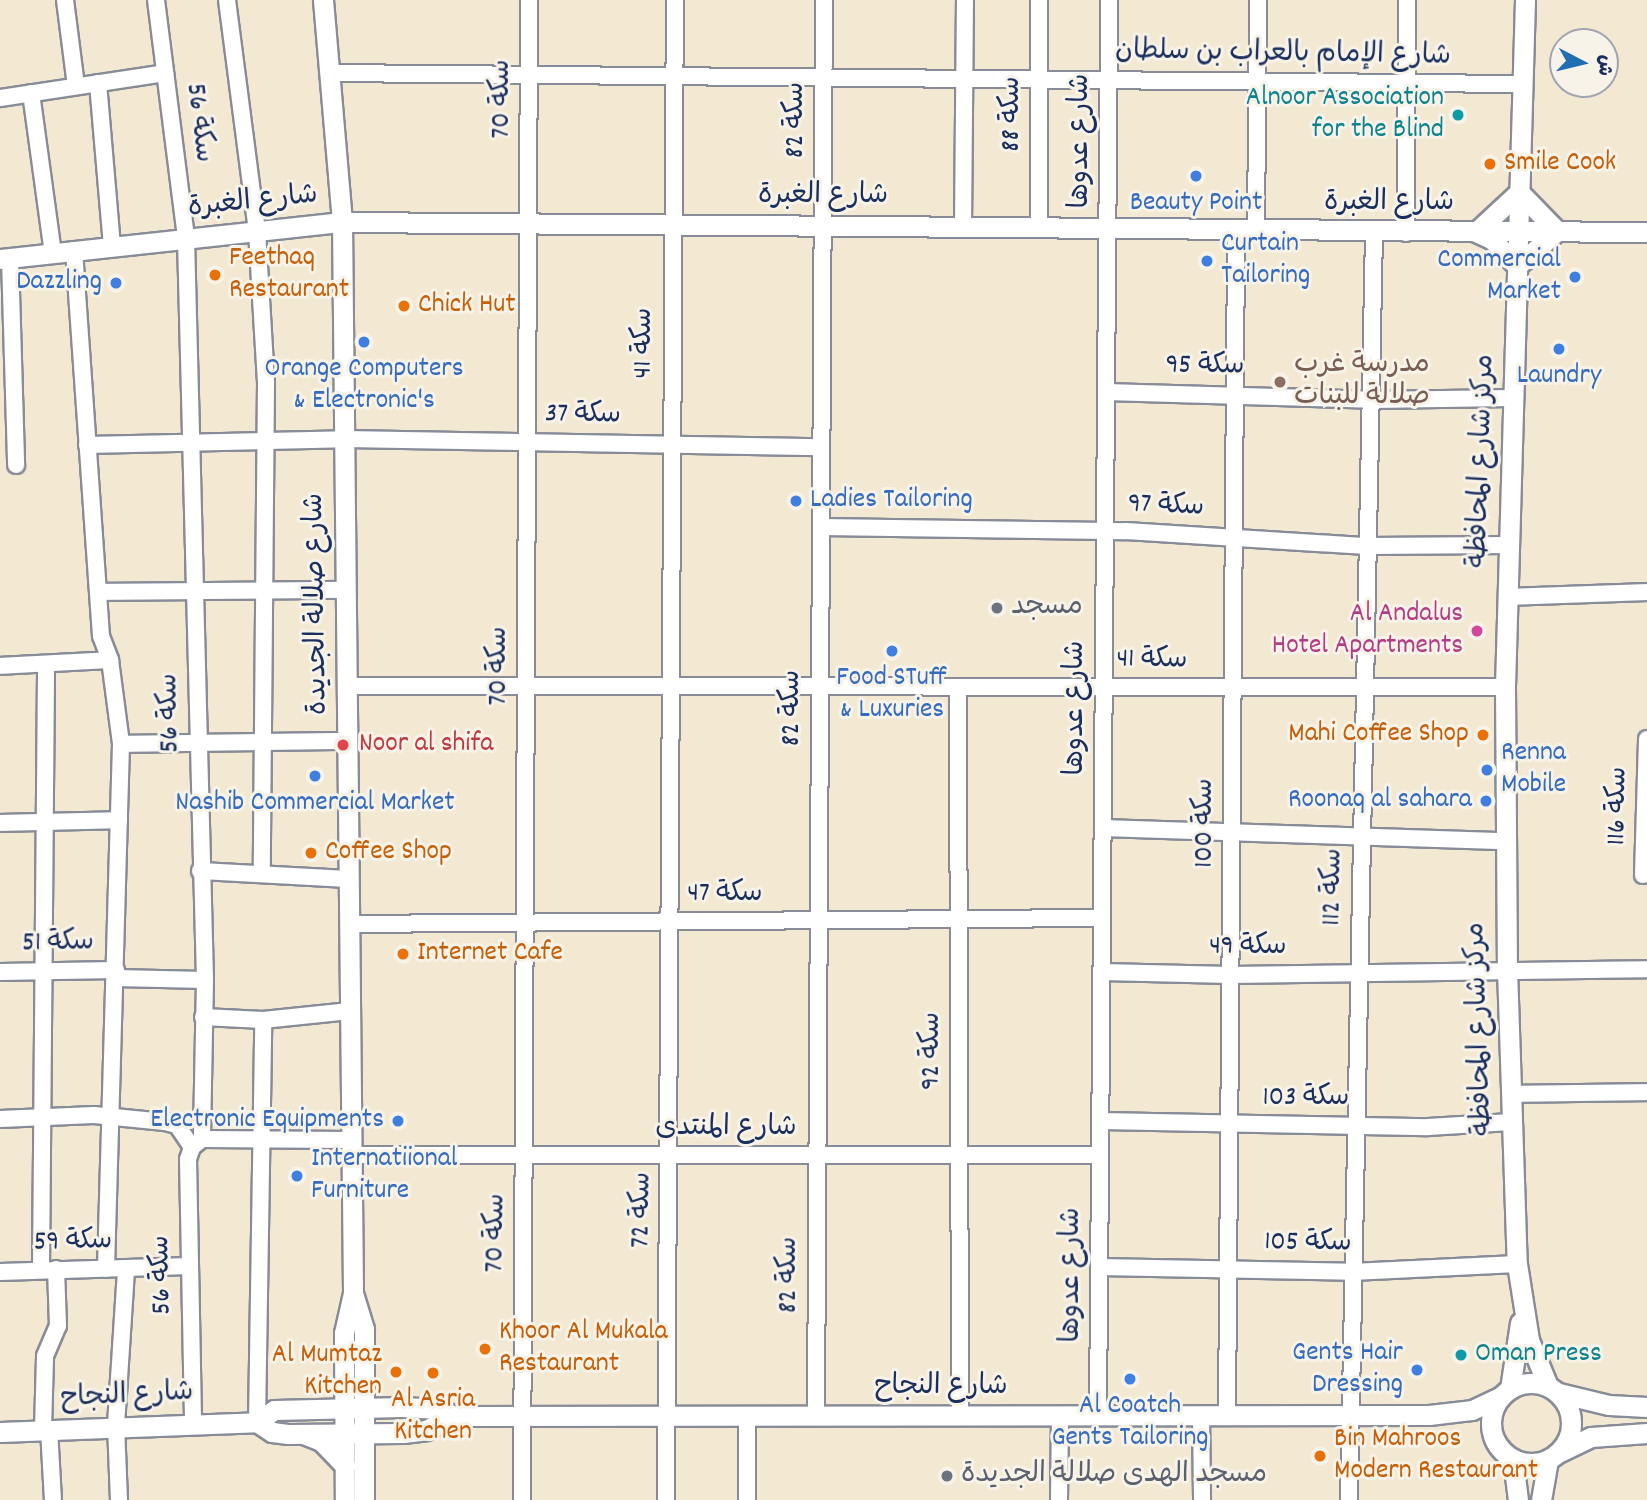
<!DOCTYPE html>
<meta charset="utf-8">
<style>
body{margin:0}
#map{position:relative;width:1647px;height:1500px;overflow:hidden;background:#f3e8d2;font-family:Dekko,"Playpen Sans Arabic",sans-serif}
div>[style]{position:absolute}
.roads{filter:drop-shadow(2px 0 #878c98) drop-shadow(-2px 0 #878c98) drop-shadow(0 2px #878c98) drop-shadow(0 -2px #878c98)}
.minor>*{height:16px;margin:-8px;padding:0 8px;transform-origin:8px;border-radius:8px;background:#fff}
.tertiary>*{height:19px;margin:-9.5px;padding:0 9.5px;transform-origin:9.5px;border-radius:9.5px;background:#fff}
.tertiary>.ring{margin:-9.5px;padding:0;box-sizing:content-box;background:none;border:19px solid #fff;border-radius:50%}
.dots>*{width:19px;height:19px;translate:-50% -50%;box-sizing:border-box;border:4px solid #f7f3e8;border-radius:50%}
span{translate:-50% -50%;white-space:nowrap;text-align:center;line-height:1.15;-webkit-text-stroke:6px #f7f3e8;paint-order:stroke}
.street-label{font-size:28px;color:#1b2f5e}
.culture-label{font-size:28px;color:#0d838f}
.right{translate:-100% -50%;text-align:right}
.left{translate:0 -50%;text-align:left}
.food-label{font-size:28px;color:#c56008}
.shop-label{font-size:28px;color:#366cbe}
.education-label{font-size:28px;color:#785e54}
.worship-label{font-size:28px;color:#5b616d}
.hotel-label{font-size:28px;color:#b23c85}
.health-label{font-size:28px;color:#be3a42}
.north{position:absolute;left:1549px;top:28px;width:70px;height:70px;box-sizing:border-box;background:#f7f3e8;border:2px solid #9fa5b1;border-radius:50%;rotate:97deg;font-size:19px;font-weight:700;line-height:28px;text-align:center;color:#1b2f5e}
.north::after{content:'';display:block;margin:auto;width:24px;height:32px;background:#1f6fb2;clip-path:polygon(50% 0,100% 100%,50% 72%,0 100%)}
</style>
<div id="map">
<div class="roads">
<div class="minor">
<div style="left:65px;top:0;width:87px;rotate:82.7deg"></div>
<div style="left:156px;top:0;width:241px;rotate:82.8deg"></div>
<div style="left:186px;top:239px;width:741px;rotate:88.53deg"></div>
<div style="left:205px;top:980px;width:159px;rotate:91.1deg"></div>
<div style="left:202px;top:1139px;width:13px;rotate:141deg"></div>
<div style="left:192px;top:1147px;width:13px;rotate:108deg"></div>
<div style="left:188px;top:1159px;width:263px;rotate:88.9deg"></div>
<div style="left:227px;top:0;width:233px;rotate:82.6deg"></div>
<div style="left:257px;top:231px;width:152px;rotate:86.6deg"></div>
<div style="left:266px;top:383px;width:491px;rotate:90.5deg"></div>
<div style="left:1039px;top:0;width:227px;rotate:90deg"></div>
<div style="left:329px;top:73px;width:1194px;rotate:0.53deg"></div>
<div style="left:98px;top:83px;width:165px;rotate:85.1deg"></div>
<div style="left:31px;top:93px;width:162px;rotate:82.2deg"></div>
<div style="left:0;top:98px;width:167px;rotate:-8.6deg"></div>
<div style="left:963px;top:227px;width:227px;rotate:-89.5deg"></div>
<div style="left:1256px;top:232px;width:232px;rotate:-89.5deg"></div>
<div style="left:1406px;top:233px;width:233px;rotate:-89.8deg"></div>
<div style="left:74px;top:250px;width:387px;rotate:86deg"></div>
<div style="left:101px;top:636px;width:26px;rotate:69deg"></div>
<div style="left:110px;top:660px;width:85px;rotate:82.5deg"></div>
<div style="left:121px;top:744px;width:525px;rotate:91.64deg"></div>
<div style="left:10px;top:258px;width:207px;rotate:88.3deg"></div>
<div style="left:1106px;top:392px;width:265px;rotate:1.7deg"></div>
<div style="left:1371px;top:400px;width:141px;rotate:-0.8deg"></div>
<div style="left:87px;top:445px;width:258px;rotate:-1.3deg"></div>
<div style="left:345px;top:439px;width:476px;rotate:1deg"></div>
<div style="left:821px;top:527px;width:305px;rotate:0.8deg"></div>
<div style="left:1126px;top:531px;width:241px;rotate:3.6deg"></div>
<div style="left:1367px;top:546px;width:141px;rotate:-0.4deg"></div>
<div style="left:98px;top:592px;width:248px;rotate:-0.5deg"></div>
<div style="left:1507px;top:597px;width:140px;rotate:-2deg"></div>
<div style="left:0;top:666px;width:110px;rotate:-3.1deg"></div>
<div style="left:347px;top:686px;width:1158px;rotate:0.05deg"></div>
<div style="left:958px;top:687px;width:729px;rotate:89.84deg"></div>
<div style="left:121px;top:744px;width:227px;rotate:-0.8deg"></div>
<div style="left:0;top:823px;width:119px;rotate:-1.4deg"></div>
<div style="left:1103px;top:828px;width:402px;rotate:1.9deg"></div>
<div style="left:200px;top:871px;width:149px;rotate:3.1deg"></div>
<div style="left:1643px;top:875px;width:136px;rotate:-88.3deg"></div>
<div style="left:349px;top:924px;width:753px;rotate:-0.46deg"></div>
<div style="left:0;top:972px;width:116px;rotate:-1deg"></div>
<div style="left:1102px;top:972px;width:129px;rotate:1.3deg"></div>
<div style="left:1231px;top:975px;width:416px;rotate:-0.8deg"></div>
<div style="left:116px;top:978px;width:89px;rotate:1.3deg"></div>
<div style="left:203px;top:1017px;width:60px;rotate:2.9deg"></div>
<div style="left:263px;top:1020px;width:87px;rotate:-5.9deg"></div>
<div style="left:1511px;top:1094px;width:136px;rotate:-0.8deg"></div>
<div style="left:0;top:1119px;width:94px;rotate:-2.4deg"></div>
<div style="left:94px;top:1115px;width:71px;rotate:5.6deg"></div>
<div style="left:165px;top:1122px;width:12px;rotate:14deg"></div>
<div style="left:177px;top:1125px;width:27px;rotate:56deg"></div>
<div style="left:1101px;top:1121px;width:327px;rotate:1.1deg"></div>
<div style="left:1428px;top:1127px;width:83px;rotate:-3.4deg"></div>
<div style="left:202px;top:1139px;width:147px;rotate:0.4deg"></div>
<div style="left:351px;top:1155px;width:749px"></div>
<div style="left:1099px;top:1267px;width:253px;rotate:1.1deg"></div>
<div style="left:1352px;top:1272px;width:165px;rotate:-2.8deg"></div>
<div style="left:41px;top:1269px;width:603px;rotate:-89.52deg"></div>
<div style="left:0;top:1272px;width:189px;rotate:-1.8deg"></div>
<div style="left:1201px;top:1415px;width:85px;rotate:89.3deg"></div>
<div style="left:747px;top:1416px;width:84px;rotate:90deg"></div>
<div style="left:816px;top:1416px;width:1416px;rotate:-89.68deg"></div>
<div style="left:1098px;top:1416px;width:1416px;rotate:-89.55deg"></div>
<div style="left:1227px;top:1416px;width:1184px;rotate:-89.56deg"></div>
<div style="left:257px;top:1422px;width:402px;rotate:-89.1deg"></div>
<div style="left:43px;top:1429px;width:73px;rotate:-88.4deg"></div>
<div style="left:45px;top:1356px;width:33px;rotate:-67deg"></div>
<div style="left:58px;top:1326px;width:57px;rotate:-92deg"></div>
<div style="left:49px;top:1429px;width:71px;rotate:86.8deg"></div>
<div style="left:119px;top:1500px;width:75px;rotate:-92.3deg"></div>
<div style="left:116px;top:1425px;width:156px;rotate:-86.3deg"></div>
<div style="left:522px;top:1500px;width:1500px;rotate:-89.73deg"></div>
<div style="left:666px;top:1500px;width:1500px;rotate:-89.66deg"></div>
<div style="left:1059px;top:1500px;width:84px;rotate:-89.3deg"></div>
<div style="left:1349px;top:1500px;width:1267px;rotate:-88.87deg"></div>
</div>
<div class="tertiary">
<div style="left:323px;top:0;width:223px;rotate:85.1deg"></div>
<div style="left:342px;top:222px;width:1071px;rotate:89.41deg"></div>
<div style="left:353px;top:1293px;width:41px;rotate:102.7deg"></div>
<div style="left:344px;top:1333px;width:167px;rotate:89.7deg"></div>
<div style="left:1525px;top:0;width:687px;rotate:91.67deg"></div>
<div style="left:1505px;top:687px;width:282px;rotate:89.6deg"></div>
<div style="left:1507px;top:969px;width:295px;rotate:88.1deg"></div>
<div style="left:1517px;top:1264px;width:77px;rotate:81deg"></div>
<div style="left:1529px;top:1340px;width:50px;rotate:67.6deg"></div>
<div style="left:1519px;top:192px;width:54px;rotate:45.7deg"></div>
<div style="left:1557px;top:231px;width:53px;rotate:138.8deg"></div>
<div style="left:1517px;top:266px;width:35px;rotate:-133deg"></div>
<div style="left:1493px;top:240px;width:19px;rotate:-155deg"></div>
<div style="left:1476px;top:232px;width:59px;rotate:-42.9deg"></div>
<div style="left:0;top:259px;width:344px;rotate:-6.2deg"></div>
<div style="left:342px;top:222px;width:1305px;rotate:0.44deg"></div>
<div style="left:353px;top:1293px;width:38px;rotate:73deg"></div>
<div style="left:364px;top:1329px;width:171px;rotate:90deg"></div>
<div class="ring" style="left:1491px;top:1383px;width:61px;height:61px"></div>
<div style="left:1510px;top:1389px;width:67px;rotate:-81.4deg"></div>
<div style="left:1559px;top:1393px;width:51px;rotate:13.5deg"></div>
<div style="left:1609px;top:1405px;width:38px;rotate:3deg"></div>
<div style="left:257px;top:1422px;width:21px;rotate:-35deg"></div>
<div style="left:274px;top:1410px;width:128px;rotate:-1.3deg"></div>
<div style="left:402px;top:1407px;width:37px;rotate:3deg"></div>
<div style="left:439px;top:1409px;width:17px;rotate:25deg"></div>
<div style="left:454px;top:1416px;width:975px;rotate:-0.06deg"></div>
<div style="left:1429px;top:1415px;width:43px;rotate:-6.6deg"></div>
<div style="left:1472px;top:1410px;width:31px;rotate:-25deg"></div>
<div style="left:0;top:1432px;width:257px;rotate:-2.2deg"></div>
<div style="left:257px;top:1422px;width:18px;rotate:34deg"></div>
<div style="left:272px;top:1432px;width:16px;rotate:7deg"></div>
<div style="left:288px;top:1434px;width:115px;rotate:-0.5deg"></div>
<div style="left:403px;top:1433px;width:23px;rotate:-7deg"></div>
<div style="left:426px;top:1430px;width:31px;rotate:-27deg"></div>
<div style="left:303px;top:1434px;width:19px;rotate:21deg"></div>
<div style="left:321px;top:1441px;width:35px;rotate:46deg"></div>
<div style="left:1560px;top:1452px;width:34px;rotate:-26deg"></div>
<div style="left:1591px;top:1437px;width:56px;rotate:-4.1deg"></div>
<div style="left:1513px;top:1460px;width:40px;rotate:82.9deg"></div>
<div style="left:1541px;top:1500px;width:41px;rotate:-80.1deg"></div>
</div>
</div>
<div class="dots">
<div style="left:1458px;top:115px;background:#0f9aa8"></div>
<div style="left:1490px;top:164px;background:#e8710a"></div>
<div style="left:1196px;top:176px;background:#3f7fe0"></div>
<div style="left:1207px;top:261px;background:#3f7fe0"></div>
<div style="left:215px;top:275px;background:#e8710a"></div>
<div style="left:1575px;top:277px;background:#3f7fe0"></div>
<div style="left:116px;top:283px;background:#3f7fe0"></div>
<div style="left:404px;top:306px;background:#e8710a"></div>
<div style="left:364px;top:342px;background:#3f7fe0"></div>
<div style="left:1559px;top:349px;background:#3f7fe0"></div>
<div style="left:1280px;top:382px;background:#8d6e63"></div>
<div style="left:796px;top:501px;background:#3f7fe0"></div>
<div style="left:997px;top:608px;background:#6b7280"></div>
<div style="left:1477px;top:631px;background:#d1479c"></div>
<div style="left:892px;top:651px;background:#3f7fe0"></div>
<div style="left:1483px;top:735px;background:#e8710a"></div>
<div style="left:343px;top:745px;background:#e0444e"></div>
<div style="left:1487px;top:770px;background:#3f7fe0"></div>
<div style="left:315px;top:776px;background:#3f7fe0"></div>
<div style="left:1486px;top:801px;background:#3f7fe0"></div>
<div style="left:311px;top:853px;background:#e8710a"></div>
<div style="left:403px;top:954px;background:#e8710a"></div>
<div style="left:398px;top:1121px;background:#3f7fe0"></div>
<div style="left:297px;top:1176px;background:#3f7fe0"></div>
<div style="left:485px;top:1349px;background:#e8710a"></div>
<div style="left:1461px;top:1355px;background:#0f9aa8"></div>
<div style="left:1417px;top:1370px;background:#3f7fe0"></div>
<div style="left:396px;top:1372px;background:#e8710a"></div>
<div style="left:433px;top:1373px;background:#e8710a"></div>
<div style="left:1130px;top:1379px;background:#3f7fe0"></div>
<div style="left:1320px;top:1456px;background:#e8710a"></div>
<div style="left:947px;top:1476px;background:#6b7280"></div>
</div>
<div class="street-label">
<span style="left:1283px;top:55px;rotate:1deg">شارع الإمام بالعراب بن سلطان</span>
<span style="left:503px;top:99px;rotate:-90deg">سكة 70</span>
<span style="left:1013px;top:114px;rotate:-90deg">سكة 88</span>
<span style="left:797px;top:120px;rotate:-90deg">سكة 82</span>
<span style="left:198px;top:123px;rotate:83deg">سكة 56</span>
<span style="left:1082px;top:141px;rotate:-90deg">شارع عدوها</span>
<span style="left:823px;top:197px">شارع الغبرة</span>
<span style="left:253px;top:203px;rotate:-6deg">شارع الغبرة</span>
<span style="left:1389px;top:204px">شارع الغبرة</span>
<span style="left:645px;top:343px;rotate:-90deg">سكة 41</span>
<span style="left:1205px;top:367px;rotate:1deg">سكة 95</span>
<span style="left:583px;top:416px;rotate:1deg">سكة 37</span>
<span style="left:1483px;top:461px;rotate:-88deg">مركز شارع المحافظة</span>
<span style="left:1166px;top:507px;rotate:3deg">سكة 97</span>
<span style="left:318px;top:604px;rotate:-91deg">شارع صلالة الجديدة</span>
<span style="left:1152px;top:661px;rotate:1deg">سكة 41</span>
<span style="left:500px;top:666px;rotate:-90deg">سكة 70</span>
<span style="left:793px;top:708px;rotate:-90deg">سكة 82</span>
<span style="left:1077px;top:708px;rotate:-90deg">شارع عدوها</span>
<span style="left:171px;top:713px;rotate:-91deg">سكة 56</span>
<span style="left:1619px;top:806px;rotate:-89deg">سكة 116</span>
<span style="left:1206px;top:823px;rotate:-90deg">سكة 100</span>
<span style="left:1334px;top:887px;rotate:-89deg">سكة 112</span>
<span style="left:725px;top:895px">سكة 47</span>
<span style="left:58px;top:944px;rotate:-1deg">سكة 51</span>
<span style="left:1248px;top:948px">سكة 49</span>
<span style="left:1481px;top:1029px;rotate:-92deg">مركز شارع المحافظة</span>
<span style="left:933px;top:1051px;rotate:-90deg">سكة 92</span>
<span style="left:1306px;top:1099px">سكة 103</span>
<span style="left:726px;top:1129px">شارع المنتدى</span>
<span style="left:643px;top:1210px;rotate:-89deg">سكة 72</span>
<span style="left:497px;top:1233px;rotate:-89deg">سكة 70</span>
<span style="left:73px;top:1243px;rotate:-1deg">سكة 59</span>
<span style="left:1308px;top:1244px;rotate:1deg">سكة 105</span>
<span style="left:163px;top:1275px;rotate:-91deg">سكة 56</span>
<span style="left:790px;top:1275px;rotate:-90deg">سكة 82</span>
<span style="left:1073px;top:1275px;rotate:-90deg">شارع عدوها</span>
<span style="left:941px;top:1388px">شارع النجاح</span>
<span style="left:127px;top:1397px;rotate:-3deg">شارع النجاح</span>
</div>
<div class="culture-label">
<span class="right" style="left:1444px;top:115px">Alnoor Association<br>for the Blind</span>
<span class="left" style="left:1475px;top:1355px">Oman Press</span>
</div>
<div class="food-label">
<span class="left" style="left:1504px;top:164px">Smile Cook</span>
<span class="left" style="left:229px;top:275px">Feethaq<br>Restaurant</span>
<span class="left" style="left:418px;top:306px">Chick Hut</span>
<span class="right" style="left:1469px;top:735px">Mahi Coffee Shop</span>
<span class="left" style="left:325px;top:853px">Coffee Shop</span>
<span class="left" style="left:417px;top:954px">Internet Cafe</span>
<span class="left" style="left:499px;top:1349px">Khoor Al Mukala<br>Restaurant</span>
<span class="right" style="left:382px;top:1372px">Al Mumtaz<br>Kitchen</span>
<span style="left:433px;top:1417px">Al Asria<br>Kitchen</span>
<span class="left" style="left:1334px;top:1456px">Bin Mahroos<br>Modern Restaurant</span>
</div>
<div class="shop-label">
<span style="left:1196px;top:204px">Beauty Point</span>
<span class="left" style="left:1221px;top:261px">Curtain<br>Tailoring</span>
<span class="right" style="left:1561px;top:277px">Commercial<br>Market</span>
<span class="right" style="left:102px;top:283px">Dazzling</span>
<span style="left:364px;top:386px">Orange Computers<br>&amp; Electronic's</span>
<span style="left:1559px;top:377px">Laundry</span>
<span class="left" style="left:810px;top:501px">Ladies Tailoring</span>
<span style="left:892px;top:695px">Food STuff<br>&amp; Luxuries</span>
<span class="left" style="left:1501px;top:770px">Renna<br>Mobile</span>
<span class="right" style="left:1472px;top:801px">Roonaq al sahara</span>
<span style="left:315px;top:804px">Nashib Commercial Market</span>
<span class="right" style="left:384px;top:1121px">Electronic Equipments</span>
<span class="left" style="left:311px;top:1176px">Internatiional<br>Furniture</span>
<span class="right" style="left:1403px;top:1370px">Gents Hair<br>Dressing</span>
<span style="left:1130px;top:1423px">Al Coatch<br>Gents Tailoring</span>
</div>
<div class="education-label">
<span class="left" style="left:1294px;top:382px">مدرسة غرب<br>صلالة للبنات</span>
</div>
<div class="worship-label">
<span class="left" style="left:1011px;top:608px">مسجد</span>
<span class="left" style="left:961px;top:1476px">مسجد الهدى صلالة الجديدة</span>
</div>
<div class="hotel-label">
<span class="right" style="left:1463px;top:631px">Al Andalus<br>Hotel Apartments</span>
</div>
<div class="health-label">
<span class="left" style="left:359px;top:745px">Noor al shifa</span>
</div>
<div class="north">ش</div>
</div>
